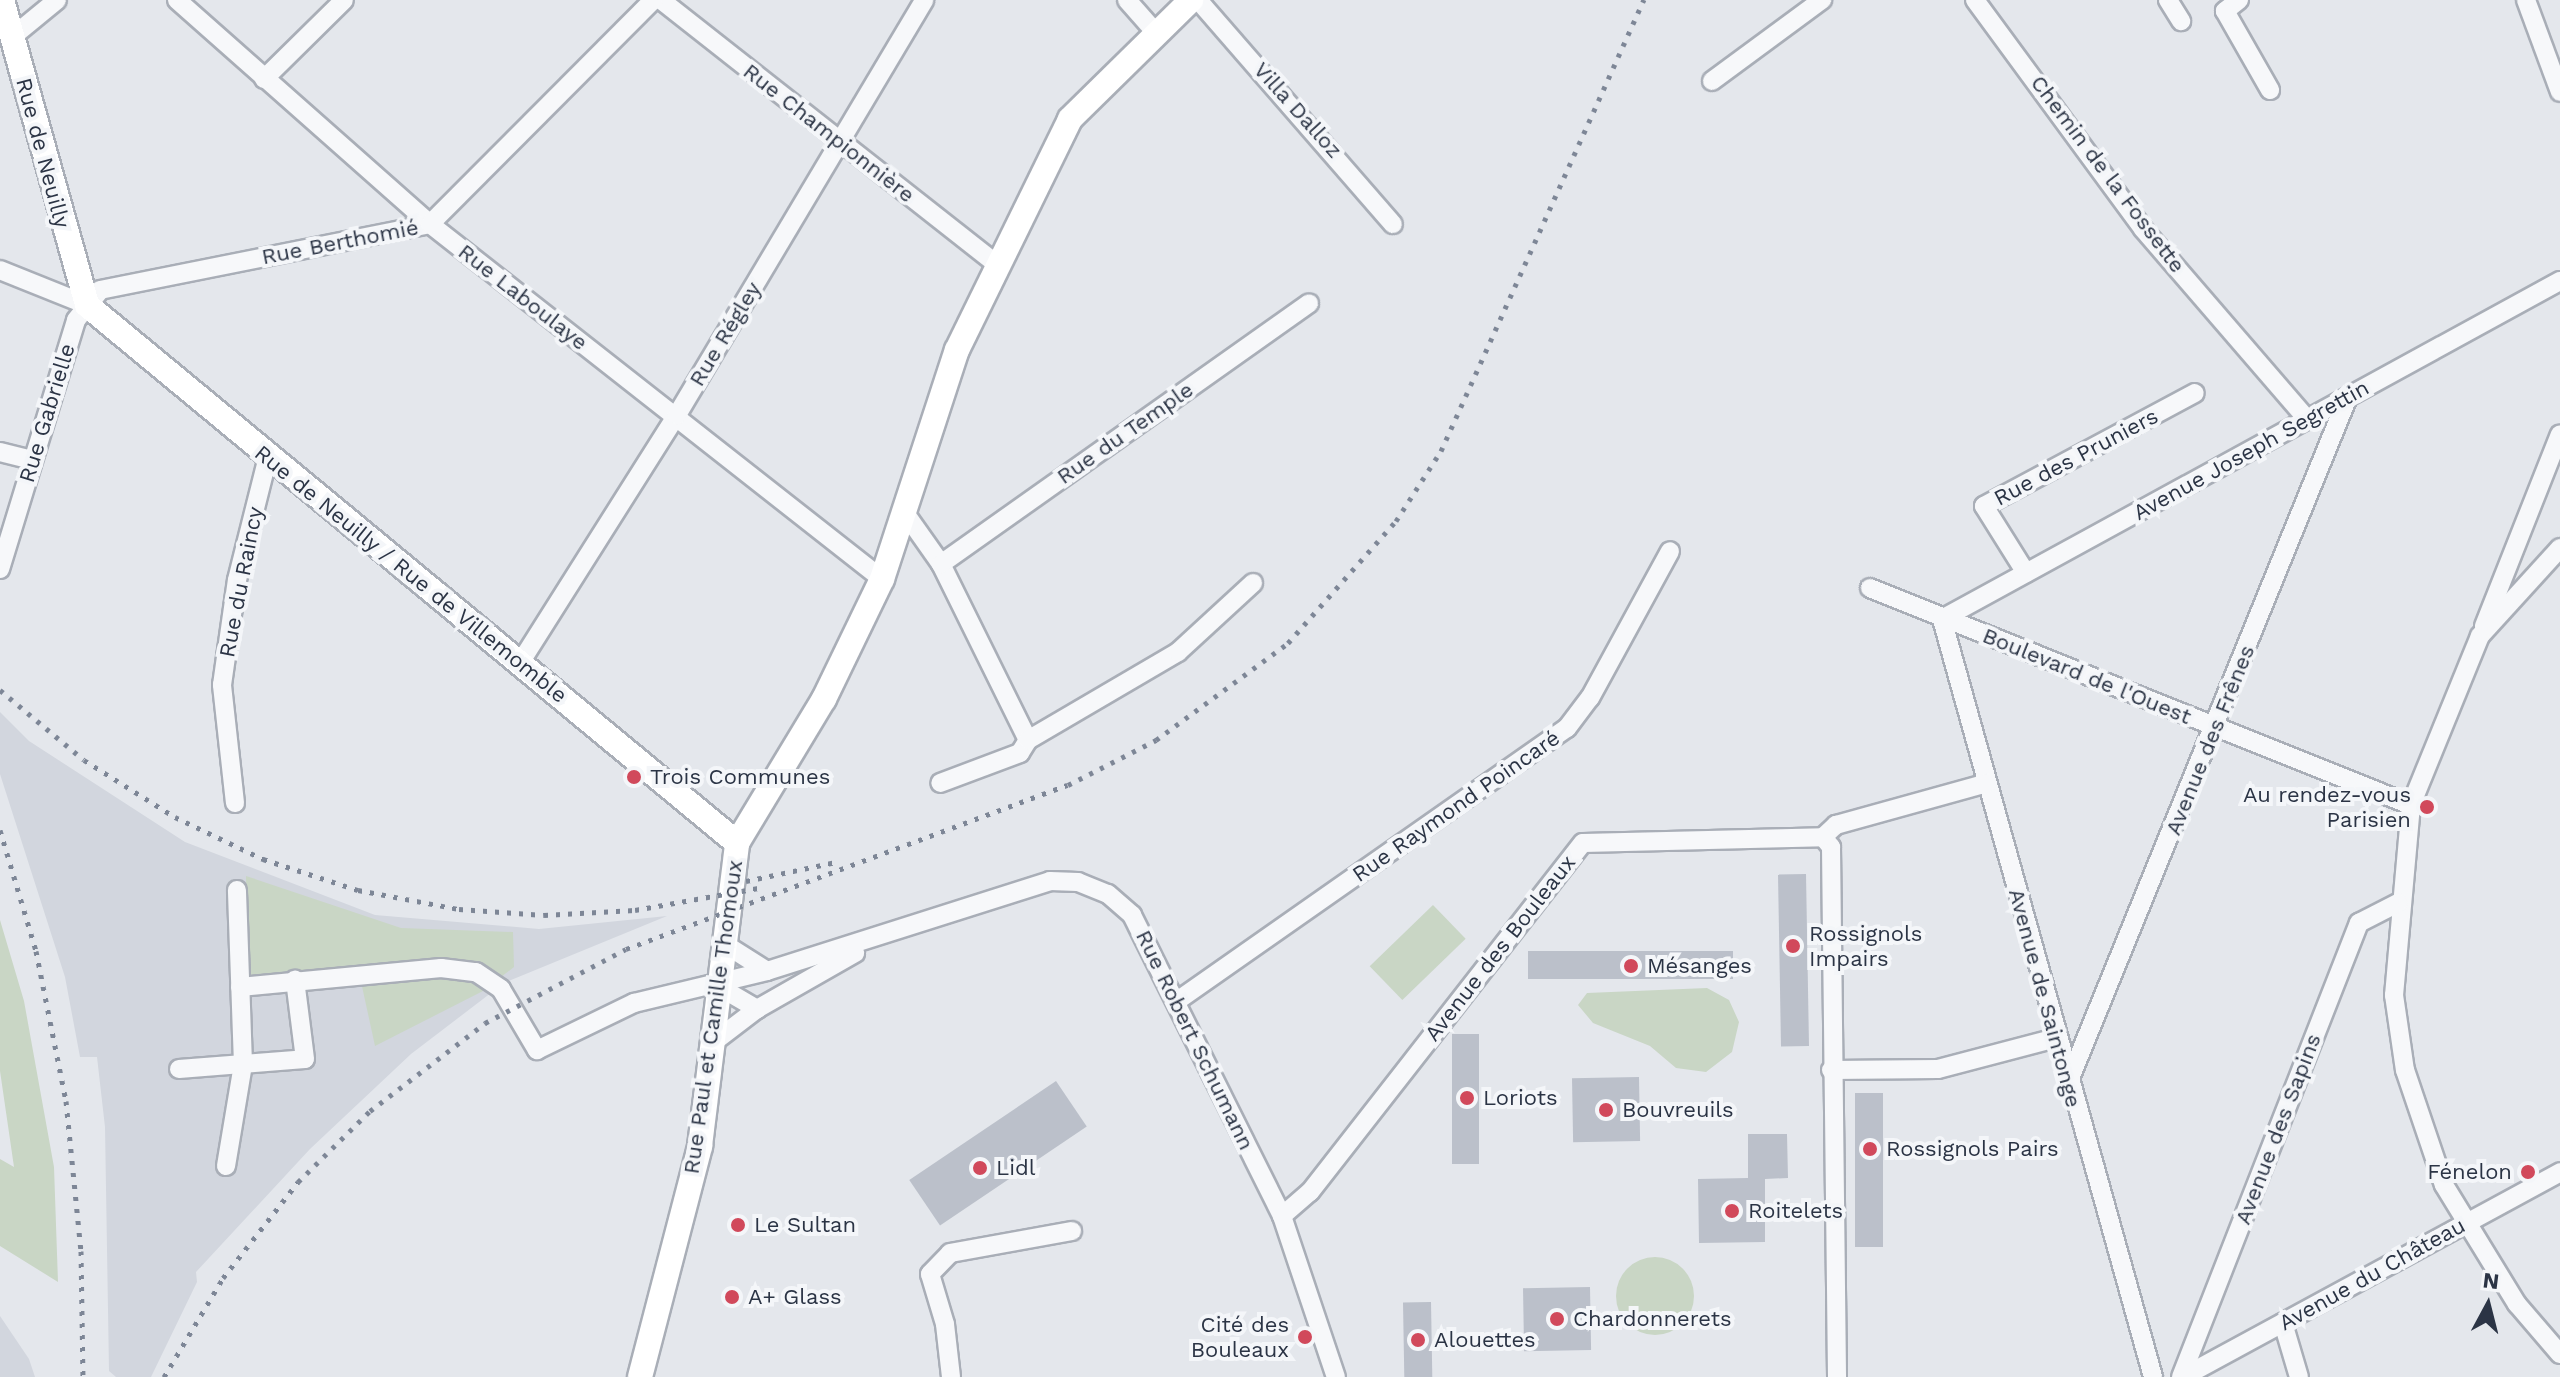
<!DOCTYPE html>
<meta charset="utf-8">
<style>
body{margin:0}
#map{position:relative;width:2560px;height:1377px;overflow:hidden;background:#e4e7ec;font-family:"Work Sans",sans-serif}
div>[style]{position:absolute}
.built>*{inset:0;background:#d2d6de}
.green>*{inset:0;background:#c9d6c5;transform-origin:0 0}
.round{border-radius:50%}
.building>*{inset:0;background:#bbc0ca;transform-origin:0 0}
.roads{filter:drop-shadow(2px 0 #a9aeb7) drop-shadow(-2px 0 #a9aeb7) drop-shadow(0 2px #a9aeb7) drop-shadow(0 -2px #a9aeb7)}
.minor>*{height:18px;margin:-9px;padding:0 9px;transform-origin:9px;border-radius:9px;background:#f7f8fa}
.major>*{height:24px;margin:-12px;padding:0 12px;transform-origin:12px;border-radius:12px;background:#fff}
.rail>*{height:5px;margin-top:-2.5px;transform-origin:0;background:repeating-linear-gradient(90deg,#7d8696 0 4px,transparent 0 12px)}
.dots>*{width:22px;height:22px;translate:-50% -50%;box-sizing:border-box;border:4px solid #f4f6f9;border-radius:50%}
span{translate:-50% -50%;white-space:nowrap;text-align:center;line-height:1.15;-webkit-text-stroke:8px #f4f6f9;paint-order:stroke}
.street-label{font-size:22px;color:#2b3445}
.poi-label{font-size:22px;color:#2b3445}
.left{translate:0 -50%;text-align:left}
.right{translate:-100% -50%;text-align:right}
.north{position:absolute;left:2448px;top:1265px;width:80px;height:80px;-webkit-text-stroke:6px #f4f6f9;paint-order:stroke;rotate:7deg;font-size:22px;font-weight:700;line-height:32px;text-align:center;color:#2b3445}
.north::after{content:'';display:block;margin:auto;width:28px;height:36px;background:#2b3445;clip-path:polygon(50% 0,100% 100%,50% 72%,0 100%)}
</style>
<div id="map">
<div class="built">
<div style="clip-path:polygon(0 712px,29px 741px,185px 842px,375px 915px,539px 929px,667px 916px,504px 983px,411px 1054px,310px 1149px,196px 1272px,197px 1282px,151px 1377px,116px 1377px,109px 1371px,105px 1127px,97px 1057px,80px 1057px,65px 977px,0 774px)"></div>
<div style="clip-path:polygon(0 1316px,29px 1359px,35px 1377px,0 1377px)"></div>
</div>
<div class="green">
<div style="clip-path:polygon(246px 876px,401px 928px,513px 932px,514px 967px,483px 991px,375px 1046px,358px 968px,247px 982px)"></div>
<div style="left:1433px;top:905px;width:47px;height:88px;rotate:46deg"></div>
<div style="clip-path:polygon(0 920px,24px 1001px,54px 1167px,58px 1282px,0 1246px,0 1159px,14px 1167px,0 1071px)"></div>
<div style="clip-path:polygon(1707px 988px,1729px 1000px,1739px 1022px,1732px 1052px,1706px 1072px,1676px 1068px,1650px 1046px,1593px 1023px,1578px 1005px,1587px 993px)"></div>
<div class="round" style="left:1616px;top:1257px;width:78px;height:78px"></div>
</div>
<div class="building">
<div style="left:1806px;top:874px;width:172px;height:28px;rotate:89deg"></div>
<div style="left:1733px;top:951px;width:28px;height:205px;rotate:90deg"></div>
<div style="left:1452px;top:1034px;width:27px;height:130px"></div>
<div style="left:1639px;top:1077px;width:64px;height:67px;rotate:89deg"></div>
<div style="left:1056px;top:1081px;width:55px;height:177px;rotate:56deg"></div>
<div style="left:1855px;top:1093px;width:28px;height:154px"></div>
<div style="clip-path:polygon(1748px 1134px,1787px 1134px,1788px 1178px,1765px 1179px,1765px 1242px,1699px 1243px,1698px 1179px,1748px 1178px)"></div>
<div style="left:1590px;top:1287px;width:63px;height:67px;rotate:89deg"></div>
<div style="left:1431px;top:1302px;width:75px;height:28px;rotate:89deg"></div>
</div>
<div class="roads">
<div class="minor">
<div style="left:177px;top:0;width:338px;rotate:41.5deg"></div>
<div style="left:430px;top:224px;width:575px;rotate:38.15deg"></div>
<div style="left:661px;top:0;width:429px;rotate:38.2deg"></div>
<div style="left:1127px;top:0;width:45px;rotate:48.6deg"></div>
<div style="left:1198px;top:0;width:297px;rotate:49deg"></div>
<div style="left:1975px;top:0;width:284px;rotate:53.7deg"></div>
<div style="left:2143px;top:229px;width:251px;rotate:49.2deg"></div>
<div style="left:2168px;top:0;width:25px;rotate:58deg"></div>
<div style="left:2239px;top:0;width:18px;rotate:142deg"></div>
<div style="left:2225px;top:11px;width:91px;rotate:60.3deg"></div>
<div style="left:2526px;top:0;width:98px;rotate:69.7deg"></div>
<div style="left:12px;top:37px;width:58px;rotate:-39.4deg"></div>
<div style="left:264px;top:79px;width:112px;rotate:-44.6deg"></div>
<div style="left:1712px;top:81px;width:137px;rotate:-36.4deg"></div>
<div style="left:0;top:270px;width:94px;rotate:21.9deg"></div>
<div style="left:0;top:452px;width:33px;rotate:14deg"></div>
<div style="left:905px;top:513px;width:62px;rotate:54.8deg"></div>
<div style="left:941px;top:564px;width:196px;rotate:63.7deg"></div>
<div style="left:1028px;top:740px;width:15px;rotate:122deg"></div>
<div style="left:1020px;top:753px;width:85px;rotate:159.4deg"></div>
<div style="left:2560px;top:548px;width:119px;rotate:132.3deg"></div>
<div style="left:2480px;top:636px;width:183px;rotate:112.2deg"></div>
<div style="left:2411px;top:805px;width:191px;rotate:95.1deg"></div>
<div style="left:2394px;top:995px;width:76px;rotate:81.7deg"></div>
<div style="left:2405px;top:1070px;width:121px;rotate:71.3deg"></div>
<div style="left:2444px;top:1185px;width:140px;rotate:58.5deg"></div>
<div style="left:2517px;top:1304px;width:66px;rotate:49.3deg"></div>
<div style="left:941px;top:564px;width:451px;rotate:-35.3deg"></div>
<div style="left:0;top:569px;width:260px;rotate:-73deg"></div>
<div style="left:76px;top:320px;width:38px;rotate:-51deg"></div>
<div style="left:100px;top:290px;width:337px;rotate:-11.3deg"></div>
<div style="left:430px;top:224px;width:316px;rotate:-45.1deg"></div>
<div style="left:2026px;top:573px;width:79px;rotate:-122.1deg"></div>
<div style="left:1984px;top:506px;width:239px;rotate:-28.2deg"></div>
<div style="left:1870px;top:588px;width:583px;rotate:21.86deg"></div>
<div style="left:1942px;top:619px;width:787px;rotate:74.44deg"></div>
<div style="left:1942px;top:619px;width:704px;rotate:-28.68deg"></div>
<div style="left:2484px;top:626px;width:206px;rotate:-68.4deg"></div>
<div style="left:520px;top:663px;width:294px;rotate:-57.7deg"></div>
<div style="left:677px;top:415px;width:483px;rotate:-59.2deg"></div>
<div style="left:1028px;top:740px;width:174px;rotate:-30.4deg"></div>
<div style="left:1178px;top:652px;width:102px;rotate:-42.6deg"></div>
<div style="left:235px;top:803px;width:119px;rotate:-96.3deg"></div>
<div style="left:222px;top:685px;width:106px;rotate:-81.9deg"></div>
<div style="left:237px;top:580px;width:127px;rotate:-75.9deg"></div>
<div style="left:1823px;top:837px;width:13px;rotate:51deg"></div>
<div style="left:1831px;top:847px;width:530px;rotate:89.35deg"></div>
<div style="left:723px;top:943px;width:52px;rotate:32.5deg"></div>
<div style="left:767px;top:971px;width:297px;rotate:-17.6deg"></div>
<div style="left:1050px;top:881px;width:28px;rotate:2deg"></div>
<div style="left:1078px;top:882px;width:32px;rotate:22deg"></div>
<div style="left:1108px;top:894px;width:32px;rotate:41deg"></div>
<div style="left:1132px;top:915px;width:336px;rotate:63.5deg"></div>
<div style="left:1282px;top:1216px;width:170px;rotate:71.5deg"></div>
<div style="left:716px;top:985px;width:48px;rotate:30.3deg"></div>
<div style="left:757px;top:1009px;width:113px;rotate:-29.7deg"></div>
<div style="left:240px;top:987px;width:202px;rotate:-5.4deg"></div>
<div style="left:441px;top:968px;width:35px;rotate:7deg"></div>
<div style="left:476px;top:972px;width:30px;rotate:34deg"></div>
<div style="left:501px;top:989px;width:71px;rotate:59.5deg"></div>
<div style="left:537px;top:1050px;width:108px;rotate:-25.9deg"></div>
<div style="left:634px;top:1003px;width:137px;rotate:-13.5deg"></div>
<div style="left:1177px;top:1001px;width:476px;rotate:-35deg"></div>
<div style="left:1567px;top:728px;width:38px;rotate:-53deg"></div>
<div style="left:1590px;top:698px;width:167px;rotate:-61.4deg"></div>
<div style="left:711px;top:1044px;width:58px;rotate:-37.3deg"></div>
<div style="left:179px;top:1069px;width:126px;rotate:-4.5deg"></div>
<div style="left:305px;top:1059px;width:80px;rotate:-97.2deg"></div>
<div style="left:1831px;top:1070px;width:107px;rotate:-0.5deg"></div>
<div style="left:1938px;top:1069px;width:122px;rotate:-14.7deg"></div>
<div style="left:2068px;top:1083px;width:741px;rotate:-67.8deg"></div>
<div style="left:226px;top:1166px;width:103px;rotate:-80.5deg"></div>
<div style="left:243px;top:1064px;width:174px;rotate:-92deg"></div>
<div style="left:1282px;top:1216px;width:37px;rotate:-41deg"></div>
<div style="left:1310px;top:1192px;width:443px;rotate:-52deg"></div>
<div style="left:1583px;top:843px;width:240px;rotate:-1.4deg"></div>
<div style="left:1823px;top:837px;width:18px;rotate:-43deg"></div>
<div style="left:1836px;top:825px;width:157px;rotate:-15.5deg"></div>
<div style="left:2283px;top:1323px;width:56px;rotate:73.5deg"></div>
<div style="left:951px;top:1377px;width:53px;rotate:-96.5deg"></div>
<div style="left:945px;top:1324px;width:52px;rotate:-106.7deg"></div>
<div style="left:930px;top:1274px;width:29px;rotate:-46deg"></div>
<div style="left:950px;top:1253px;width:124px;rotate:-10.2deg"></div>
<div style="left:2181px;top:1377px;width:488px;rotate:-68.6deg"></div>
<div style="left:2359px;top:923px;width:44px;rotate:-27.1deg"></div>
<div style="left:2183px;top:1377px;width:429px;rotate:-28.5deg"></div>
</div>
<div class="major">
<div style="left:2px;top:0;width:317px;rotate:74.4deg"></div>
<div style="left:87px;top:305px;width:844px;rotate:39.61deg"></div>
<div style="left:640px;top:1377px;width:239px;rotate:-75.4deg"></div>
<div style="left:700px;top:1146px;width:305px;rotate:-83deg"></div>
<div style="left:737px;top:843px;width:168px;rotate:-58.9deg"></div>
<div style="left:824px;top:699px;width:133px;rotate:-64.2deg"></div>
<div style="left:882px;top:579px;width:241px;rotate:-71.9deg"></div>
<div style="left:957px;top:350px;width:257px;rotate:-63.9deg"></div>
<div style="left:1070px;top:119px;width:170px;rotate:-44.5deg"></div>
</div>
</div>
<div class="rail">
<div style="left:0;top:690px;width:109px;rotate:39.8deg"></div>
<div style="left:84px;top:760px;width:107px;rotate:32.1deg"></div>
<div style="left:175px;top:817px;width:98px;rotate:25.5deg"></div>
<div style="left:263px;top:859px;width:100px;rotate:18.1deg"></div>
<div style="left:358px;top:890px;width:103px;rotate:10.7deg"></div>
<div style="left:459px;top:909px;width:85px;rotate:4deg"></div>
<div style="left:544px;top:915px;width:91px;rotate:-3.1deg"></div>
<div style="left:635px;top:910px;width:131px;rotate:-10.1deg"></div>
<div style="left:0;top:830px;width:126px;rotate:73.4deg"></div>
<div style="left:36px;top:951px;width:153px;rotate:78.7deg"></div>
<div style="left:66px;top:1101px;width:151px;rotate:84.3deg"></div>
<div style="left:81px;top:1251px;width:126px;rotate:89.1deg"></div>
<div style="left:746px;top:881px;width:92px;rotate:-11.9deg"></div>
<div style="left:164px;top:1377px;width:115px;rotate:-59.2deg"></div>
<div style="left:223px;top:1278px;width:122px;rotate:-52deg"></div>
<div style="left:298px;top:1182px;width:101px;rotate:-44.6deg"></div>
<div style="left:370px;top:1111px;width:145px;rotate:-37.4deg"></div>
<div style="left:485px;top:1023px;width:159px;rotate:-27.7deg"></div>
<div style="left:626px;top:949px;width:471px;rotate:-20.4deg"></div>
<div style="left:1068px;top:785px;width:99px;rotate:-27.1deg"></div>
<div style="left:1156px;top:740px;width:164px;rotate:-36.3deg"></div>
<div style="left:1288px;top:643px;width:163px;rotate:-48.5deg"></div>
<div style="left:1396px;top:521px;width:83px;rotate:-57.3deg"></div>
<div style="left:1441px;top:451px;width:495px;rotate:-65.8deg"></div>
</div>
<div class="dots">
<div style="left:634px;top:777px;background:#d1495b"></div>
<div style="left:2427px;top:807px;background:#d1495b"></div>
<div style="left:1793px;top:946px;background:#d1495b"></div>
<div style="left:1631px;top:966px;background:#d1495b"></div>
<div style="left:1467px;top:1098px;background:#d1495b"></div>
<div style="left:1606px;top:1110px;background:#d1495b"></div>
<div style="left:1870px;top:1149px;background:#d1495b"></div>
<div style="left:980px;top:1168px;background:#d1495b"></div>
<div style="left:2528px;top:1172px;background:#d1495b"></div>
<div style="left:1732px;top:1211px;background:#d1495b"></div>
<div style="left:738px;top:1225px;background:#d1495b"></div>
<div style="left:732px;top:1297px;background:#d1495b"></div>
<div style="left:1557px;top:1319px;background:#d1495b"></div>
<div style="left:1305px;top:1337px;background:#d1495b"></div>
<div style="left:1418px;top:1340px;background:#d1495b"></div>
</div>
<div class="street-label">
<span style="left:1298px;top:110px;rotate:48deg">Villa Dalloz</span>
<span style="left:829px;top:133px;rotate:38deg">Rue Championnière</span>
<span style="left:43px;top:153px;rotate:75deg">Rue de Neuilly</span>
<span style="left:2108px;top:174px;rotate:53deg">Chemin de la Fossette</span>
<span style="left:340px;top:242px;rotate:-11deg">Rue Berthomié</span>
<span style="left:523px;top:297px;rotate:38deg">Rue Laboulaye</span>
<span style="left:725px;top:334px;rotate:-59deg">Rue Régley</span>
<span style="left:47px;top:413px;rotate:-73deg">Rue Gabrielle</span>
<span style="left:1125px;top:433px;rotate:-35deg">Rue du Temple</span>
<span style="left:2251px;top:450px;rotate:-29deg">Avenue Joseph Segrettin</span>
<span style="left:2076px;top:457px;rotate:-28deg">Rue des Pruniers</span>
<span style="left:411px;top:574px;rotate:39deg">Rue de Neuilly / Rue de Villemomble</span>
<span style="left:241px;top:582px;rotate:-79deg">Rue du Raincy</span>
<span style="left:2087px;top:676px;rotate:22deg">Boulevard de l'Ouest</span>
<span style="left:2210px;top:740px;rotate:-68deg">Avenue des Frênes</span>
<span style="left:1456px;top:806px;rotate:-35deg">Rue Raymond Poincaré</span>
<span style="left:1500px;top:948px;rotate:-52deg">Avenue des Bouleaux</span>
<span style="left:2045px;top:998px;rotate:75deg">Avenue de Saintonge</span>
<span style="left:713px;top:1017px;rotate:-82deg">Rue Paul et Camille Thomoux</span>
<span style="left:1195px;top:1040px;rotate:64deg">Rue Robert Schumann</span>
<span style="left:2278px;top:1129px;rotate:-69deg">Avenue des Sapins</span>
<span style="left:2372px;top:1274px;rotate:-29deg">Avenue du Château</span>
</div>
<div class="poi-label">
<span class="left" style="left:650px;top:777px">Trois Communes</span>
<span class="right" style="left:2411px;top:807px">Au rendez-vous<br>Parisien</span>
<span class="left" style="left:1809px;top:946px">Rossignols<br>Impairs</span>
<span class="left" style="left:1647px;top:966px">Mésanges</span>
<span class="left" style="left:1483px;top:1098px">Loriots</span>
<span class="left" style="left:1622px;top:1110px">Bouvreuils</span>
<span class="left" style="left:1886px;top:1149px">Rossignols Pairs</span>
<span class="left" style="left:996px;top:1168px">Lidl</span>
<span class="right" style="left:2512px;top:1172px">Fénelon</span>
<span class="left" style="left:1748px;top:1211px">Roitelets</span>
<span class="left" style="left:754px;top:1225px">Le Sultan</span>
<span class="left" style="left:748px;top:1297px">A+ Glass</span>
<span class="left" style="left:1573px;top:1319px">Chardonnerets</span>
<span class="right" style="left:1289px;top:1337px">Cité des<br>Bouleaux</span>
<span class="left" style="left:1434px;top:1340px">Alouettes</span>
</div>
<div class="north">N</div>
</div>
